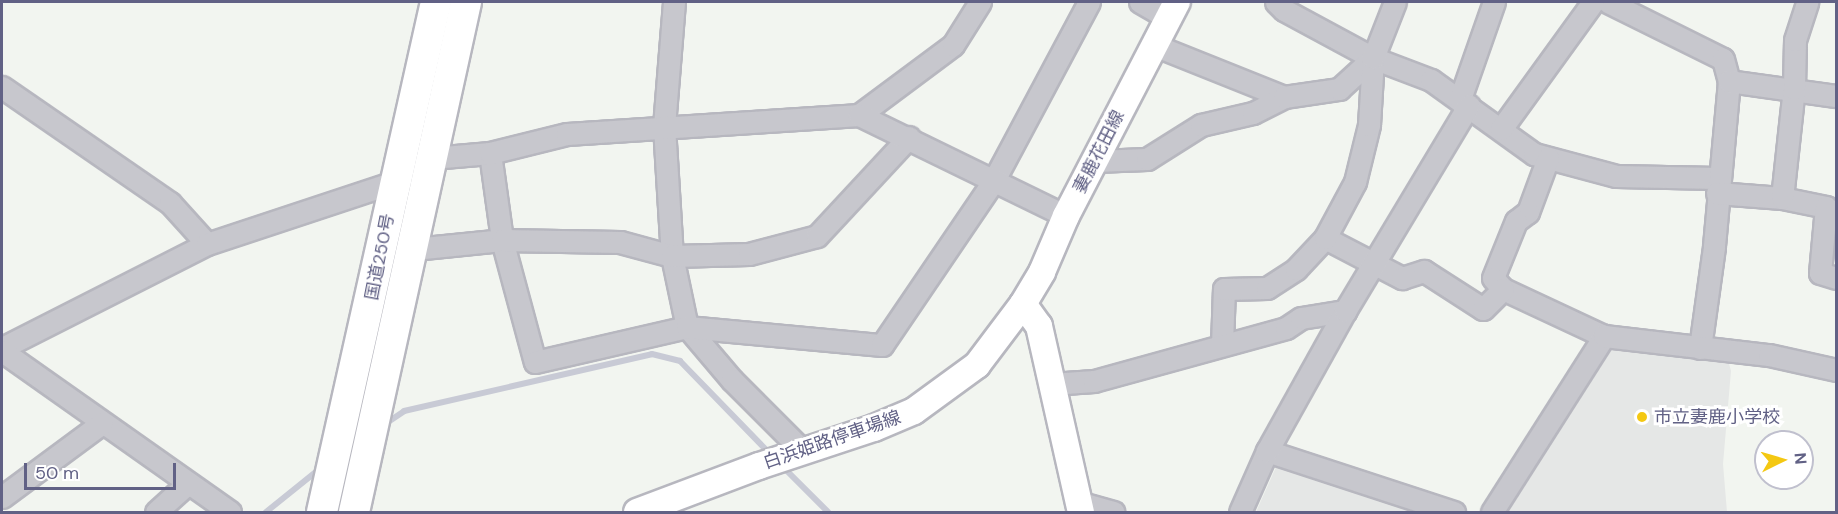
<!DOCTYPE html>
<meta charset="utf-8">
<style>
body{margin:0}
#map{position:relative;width:1838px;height:514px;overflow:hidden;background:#f2f5f0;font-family:"DM Sans","Noto Sans JP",sans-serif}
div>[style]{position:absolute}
.built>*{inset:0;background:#e5e7e6}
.stream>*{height:6px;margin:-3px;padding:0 3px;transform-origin:3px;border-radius:3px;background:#c8cad5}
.roads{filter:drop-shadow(2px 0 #b7b7bf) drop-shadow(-2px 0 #b7b7bf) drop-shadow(0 2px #b7b7bf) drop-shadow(0 -2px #b7b7bf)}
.minor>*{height:21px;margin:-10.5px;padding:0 10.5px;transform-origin:10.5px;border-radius:10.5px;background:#c7c7cd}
.major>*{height:26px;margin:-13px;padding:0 13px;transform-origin:13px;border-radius:13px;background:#fff}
.highway>*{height:30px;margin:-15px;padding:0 15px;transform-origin:15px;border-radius:15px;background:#fff}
.dots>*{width:16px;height:16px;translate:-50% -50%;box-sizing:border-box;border:3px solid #fff;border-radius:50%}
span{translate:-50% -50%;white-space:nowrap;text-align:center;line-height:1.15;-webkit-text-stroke:6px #fff;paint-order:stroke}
.street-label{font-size:18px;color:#616185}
.poi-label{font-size:18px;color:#616185}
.left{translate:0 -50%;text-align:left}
.frame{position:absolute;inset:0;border:3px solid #616185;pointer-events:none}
.north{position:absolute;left:1754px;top:430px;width:60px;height:60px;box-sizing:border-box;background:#fff;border:2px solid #c0c0ce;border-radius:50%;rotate:85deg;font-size:16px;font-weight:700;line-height:24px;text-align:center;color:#616185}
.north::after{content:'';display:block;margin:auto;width:21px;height:27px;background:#f4c812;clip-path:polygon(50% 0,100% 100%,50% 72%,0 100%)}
.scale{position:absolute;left:24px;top:463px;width:152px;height:27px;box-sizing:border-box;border:3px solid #616185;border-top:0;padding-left:8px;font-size:18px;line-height:21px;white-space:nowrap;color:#616185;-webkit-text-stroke:4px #fff;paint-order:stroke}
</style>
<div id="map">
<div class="built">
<div style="clip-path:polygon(1602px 346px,1727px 356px,1731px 371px,1723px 464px,1727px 512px,1495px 512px)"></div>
<div style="clip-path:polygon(1286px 466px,1433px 512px,1256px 512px,1276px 467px)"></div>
</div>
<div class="stream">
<div style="left:385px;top:424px;width:23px;rotate:-34deg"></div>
<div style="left:404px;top:411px;width:254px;rotate:-12.9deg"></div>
<div style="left:652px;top:354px;width:29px;rotate:14deg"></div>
<div style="left:680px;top:361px;width:131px;rotate:45.9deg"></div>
<div style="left:782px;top:466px;width:65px;rotate:45deg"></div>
<div style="left:266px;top:512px;width:72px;rotate:-38.8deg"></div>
</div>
<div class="roads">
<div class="minor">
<div style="left:674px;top:2px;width:124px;rotate:94.6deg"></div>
<div style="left:664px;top:126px;width:130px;rotate:86.5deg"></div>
<div style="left:672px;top:256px;width:73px;rotate:78.1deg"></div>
<div style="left:687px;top:327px;width:70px;rotate:49.7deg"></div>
<div style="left:732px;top:380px;width:100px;rotate:45deg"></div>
<div style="left:1140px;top:2px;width:32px;rotate:30deg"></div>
<div style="left:1276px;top:2px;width:11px;rotate:45deg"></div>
<div style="left:1284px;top:10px;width:101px;rotate:28.3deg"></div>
<div style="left:1373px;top:58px;width:62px;rotate:20.8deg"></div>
<div style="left:1431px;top:80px;width:127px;rotate:35.7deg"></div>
<div style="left:1534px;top:154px;width:85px;rotate:15deg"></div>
<div style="left:1616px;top:176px;width:102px;rotate:1.1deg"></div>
<div style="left:1608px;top:2px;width:128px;rotate:26.4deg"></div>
<div style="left:1723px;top:59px;width:23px;rotate:75deg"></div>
<div style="left:1729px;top:81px;width:167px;rotate:95.2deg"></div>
<div style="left:1714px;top:247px;width:102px;rotate:97.9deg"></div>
<div style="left:1154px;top:45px;width:140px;rotate:21.8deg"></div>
<div style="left:1729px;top:81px;width:108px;rotate:8deg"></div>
<div style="left:2px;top:87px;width:204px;rotate:34.6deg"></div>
<div style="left:170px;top:203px;width:55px;rotate:47.9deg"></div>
<div style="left:1460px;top:99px;width:103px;rotate:-70.7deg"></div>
<div style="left:859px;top:115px;width:117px;rotate:-36.7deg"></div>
<div style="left:953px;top:45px;width:51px;rotate:-57.9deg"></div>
<div style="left:1501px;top:129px;width:157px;rotate:-54.1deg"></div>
<div style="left:490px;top:153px;width:88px;rotate:82.1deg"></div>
<div style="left:502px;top:240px;width:126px;rotate:74.9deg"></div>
<div style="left:535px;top:362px;width:156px;rotate:-13deg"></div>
<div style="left:687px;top:327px;width:196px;rotate:5.3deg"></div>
<div style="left:882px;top:345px;width:199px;rotate:-55.8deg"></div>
<div style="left:994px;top:180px;width:202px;rotate:-61.9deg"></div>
<div style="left:1548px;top:158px;width:58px;rotate:110.3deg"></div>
<div style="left:1528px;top:212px;width:15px;rotate:143deg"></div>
<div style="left:1516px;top:221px;width:61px;rotate:112deg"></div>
<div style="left:1493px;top:278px;width:15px;rotate:48deg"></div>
<div style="left:1503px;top:289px;width:111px;rotate:25deg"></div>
<div style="left:1095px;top:161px;width:52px;rotate:-2.2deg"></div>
<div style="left:1147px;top:159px;width:64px;rotate:-32.2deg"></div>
<div style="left:1201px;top:125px;width:53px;rotate:-13deg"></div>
<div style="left:1253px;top:113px;width:35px;rotate:-27deg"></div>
<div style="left:1284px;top:97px;width:56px;rotate:-8.3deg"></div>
<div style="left:1339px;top:89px;width:46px;rotate:-42.4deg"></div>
<div style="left:1717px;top:193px;width:65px;rotate:4.4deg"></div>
<div style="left:1782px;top:198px;width:45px;rotate:11.6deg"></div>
<div style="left:1826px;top:207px;width:66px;rotate:95.2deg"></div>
<div style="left:1820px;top:273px;width:17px;rotate:17deg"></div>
<div style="left:1782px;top:198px;width:111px;rotate:-83.8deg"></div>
<div style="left:1794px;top:88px;width:48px;rotate:-88.8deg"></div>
<div style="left:1795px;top:40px;width:40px;rotate:-72deg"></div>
<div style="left:1325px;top:238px;width:87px;rotate:27.5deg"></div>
<div style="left:1402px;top:278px;width:23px;rotate:-18deg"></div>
<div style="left:1424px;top:271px;width:70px;rotate:32.8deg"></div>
<div style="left:1483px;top:309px;width:28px;rotate:-45deg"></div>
<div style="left:414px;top:249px;width:88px;rotate:-5.8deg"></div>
<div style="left:502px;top:240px;width:118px;rotate:1deg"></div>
<div style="left:620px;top:242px;width:54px;rotate:15.1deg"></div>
<div style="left:672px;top:256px;width:77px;rotate:-1.5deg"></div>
<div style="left:749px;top:254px;width:70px;rotate:-14.8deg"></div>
<div style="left:817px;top:236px;width:135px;rotate:-47.1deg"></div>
<div style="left:1222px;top:345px;width:56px;rotate:-88deg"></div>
<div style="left:1224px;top:289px;width:43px;rotate:-1.3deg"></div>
<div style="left:1267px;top:288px;width:35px;rotate:-33deg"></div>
<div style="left:1296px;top:269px;width:42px;rotate:-46.9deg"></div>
<div style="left:1325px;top:238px;width:64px;rotate:-61.8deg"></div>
<div style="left:1355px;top:182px;width:59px;rotate:-76.2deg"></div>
<div style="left:1369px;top:125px;width:67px;rotate:-86.6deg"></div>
<div style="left:1373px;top:58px;width:60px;rotate:-68.6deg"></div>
<div style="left:2px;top:348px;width:230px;rotate:-26.9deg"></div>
<div style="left:207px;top:244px;width:198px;rotate:-18.3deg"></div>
<div style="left:395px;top:182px;width:44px;rotate:-33deg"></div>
<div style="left:432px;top:158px;width:58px;rotate:-4.9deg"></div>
<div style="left:490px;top:153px;width:79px;rotate:-13.9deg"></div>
<div style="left:567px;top:134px;width:293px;rotate:-3.7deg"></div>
<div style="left:859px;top:115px;width:230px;rotate:26deg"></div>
<div style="left:2px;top:351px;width:279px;rotate:35.2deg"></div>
<div style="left:1050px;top:384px;width:44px;rotate:-3.9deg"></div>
<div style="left:1094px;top:381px;width:199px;rotate:-15.4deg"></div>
<div style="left:1286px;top:328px;width:18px;rotate:-34deg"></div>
<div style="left:1301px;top:318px;width:45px;rotate:-9deg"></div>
<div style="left:1267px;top:451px;width:197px;rotate:18.1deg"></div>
<div style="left:2px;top:497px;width:124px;rotate:-36.5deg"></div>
<div style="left:1078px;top:502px;width:37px;rotate:16deg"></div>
<div style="left:156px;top:512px;width:42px;rotate:-42.1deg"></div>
<div style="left:1240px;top:512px;width:67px;rotate:-66.1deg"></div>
<div style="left:1267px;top:451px;width:160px;rotate:-60.9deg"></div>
<div style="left:1345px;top:311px;width:240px;rotate:-59deg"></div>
<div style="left:1492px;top:512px;width:209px;rotate:-57.5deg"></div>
<div style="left:1604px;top:336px;width:166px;rotate:6.6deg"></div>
<div style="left:1769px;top:355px;width:69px;rotate:12.6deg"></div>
</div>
<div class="major">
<div style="left:1023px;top:304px;width:27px;rotate:54deg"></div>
<div style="left:1039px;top:326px;width:191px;rotate:77.3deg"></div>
<div style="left:637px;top:512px;width:130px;rotate:-20.7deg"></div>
<div style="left:759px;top:466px;width:121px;rotate:-18.3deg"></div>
<div style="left:874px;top:428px;width:43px;rotate:-23deg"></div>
<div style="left:914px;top:411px;width:78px;rotate:-36.1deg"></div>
<div style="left:977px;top:365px;width:76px;rotate:-53deg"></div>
<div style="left:1023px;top:304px;width:37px;rotate:-59deg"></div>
<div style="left:1042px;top:272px;width:61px;rotate:-66.8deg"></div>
<div style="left:1066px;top:216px;width:241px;rotate:-62.6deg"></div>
</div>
<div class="highway">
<div style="left:322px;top:512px;width:523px;rotate:-77.4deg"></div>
<div style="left:354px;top:512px;width:522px;rotate:-77.61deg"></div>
</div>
</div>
<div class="dots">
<div style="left:1642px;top:417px;background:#f4c812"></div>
</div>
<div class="street-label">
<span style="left:1099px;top:152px;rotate:-63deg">妻鹿花田線</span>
<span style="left:380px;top:257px;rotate:-79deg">国道250号</span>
<span style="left:832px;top:440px;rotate:-19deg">白浜姫路停車場線</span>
</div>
<div class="poi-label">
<span class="left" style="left:1654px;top:417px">市立妻鹿小学校</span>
</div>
<div class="frame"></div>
<div class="north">N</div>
<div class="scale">50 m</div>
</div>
